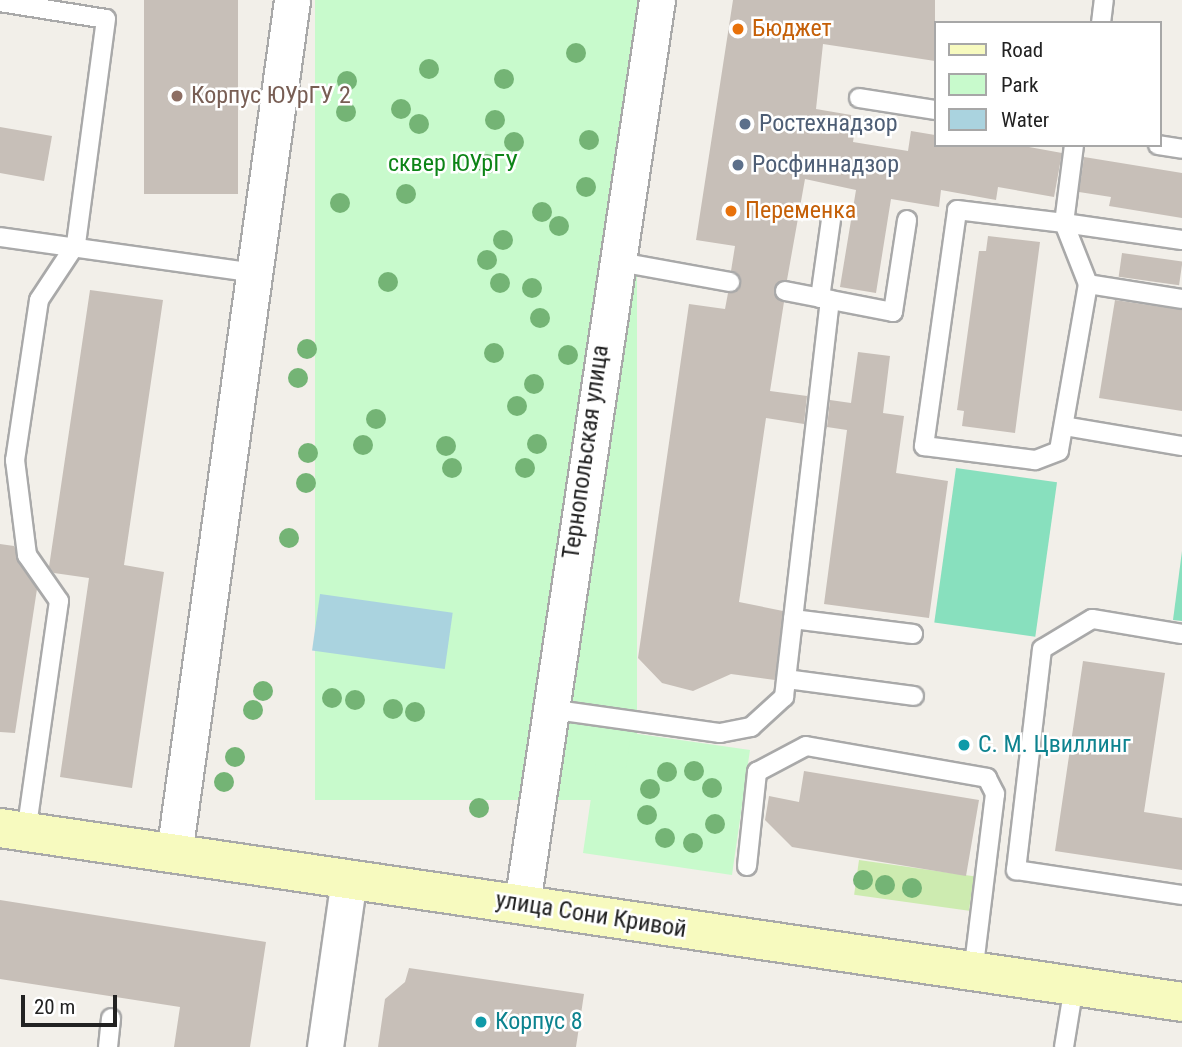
<!DOCTYPE html>
<meta charset="utf-8">
<style>
body{margin:0}
#map{position:relative;width:1182px;height:1047px;overflow:hidden;background:#f2efe9;font-family:"Roboto Condensed",sans-serif}
div>[style]{position:absolute}
.grass>*{inset:0;background:#cdebb0;transform-origin:0 0}
.park>*{inset:0;background:#c8facc;transform-origin:0 0}
.pitch>*{inset:0;background:#88e0be;transform-origin:0 0}
.water>*{inset:0;background:#aad3df;transform-origin:0 0}
.building>*{inset:0;background:#c7bfb8;transform-origin:0 0}
.roads{filter:drop-shadow(2px 0 #a9a9a9) drop-shadow(-2px 0 #a9a9a9) drop-shadow(0 2px #a9a9a9) drop-shadow(0 -2px #a9a9a9)}
.lane>*{height:18px;margin:-9px;padding:0 9px;transform-origin:9px;border-radius:9px;background:#fff}
.street>*{height:35px;margin:-17.5px;padding:0 17.5px;transform-origin:17.5px;border-radius:17.5px;background:#fff}
.secondary>*{height:38px;margin:-19px;padding:0 19px;transform-origin:19px;border-radius:19px;background:#f7fabf}
.trees>*{width:20px;height:20px;margin:-10px;border-radius:50%;background:#74b475}
.dots>*{width:19px;height:19px;translate:-50% -50%;box-sizing:border-box;border:4px solid #fff;border-radius:50%}
span{translate:-50% -50%;white-space:nowrap;text-align:center;line-height:1.15;-webkit-text-stroke:5px #fff;paint-order:stroke}
.food-label{font-size:24px;color:#c56008}
.left{translate:0 -50%;text-align:left}
.education-label{font-size:24px;color:#785e54}
.service-label{font-size:24px;color:#4e5e75}
.park-label{font-size:24px;color:#0c8416}
.street-label{font-size:24px;color:#222}
.culture-label{font-size:24px;color:#0d838f}
.legend{position:absolute;left:934px;top:21px;width:228px;height:126px;box-sizing:border-box;background:#fff;border:2px solid #a7a7a7;margin:0;padding:9px 12px;list-style:none;font-size:21px;color:#222}
.legend li{display:flex;align-items:center;gap:14px;height:35px}
.legend b{width:35px;border:2px solid #a7a7a7}
.scale{position:absolute;left:21px;top:995px;width:96px;height:32px;box-sizing:border-box;border:4px solid #222;border-top:0;padding-left:9px;font-size:21px;line-height:24px;white-space:nowrap;color:#222;-webkit-text-stroke:5px #fff;paint-order:stroke}
</style>
<div id="map">
<div class="grass">
<div style="left:859px;top:860px;width:116px;height:35px;rotate:8deg"></div>
</div>
<div class="park">
<div style="left:315px;top:0;width:322px;height:800px"></div>
<div style="clip-path:polygon(631px 733px,750px 750px,732px 875px,583px 853px,596px 763px,626px 768px)"></div>
</div>
<div class="pitch">
<div style="left:956px;top:468px;width:102px;height:156px;rotate:8deg"></div>
<div style="clip-path:polygon(1182px 551px,1182px 621px,1173px 620px)"></div>
</div>
<div class="water">
<div style="left:320px;top:594px;width:134px;height:57px;rotate:8deg"></div>
</div>
<div class="building">
<div style="left:144px;top:0;width:94px;height:194px"></div>
<div style="clip-path:polygon(733px 0,935px 0,935px 61px,823px 44px,816px 109px,857px 116px,853px 142px,908px 151px,911px 131px,935px 135px,935px 145px,1018px 145px,1062px 153px,1054px 197px,998px 187px,996px 200px,941px 190px,939px 207px,891px 199px,876px 293px,840px 287px,856px 190px,805px 179px,787px 280px,774px 290px,784px 302px,770px 391px,807px 396px,804px 424px,766px 418px,739px 602px,783px 611px,775px 680px,731px 674px,693px 691px,662px 683px,638px 658px,689px 304px,725px 309px,728px 293px,741px 283px,731px 271px,735px 246px,696px 240px)"></div>
<div style="clip-path:polygon(0 127px,52px 136px,44px 181px,0 173px)"></div>
<div style="clip-path:polygon(1084px 157px,1182px 173px,1182px 218px,1109px 206px,1111px 197px,1079px 192px)"></div>
<div style="clip-path:polygon(988px 236px,1040px 242px,1015px 433px,962px 426px,964px 411px,957px 410px,979px 251px,986px 251px)"></div>
<div style="left:1122px;top:253px;width:61px;height:24px;rotate:8deg"></div>
<div style="clip-path:polygon(90px 290px,163px 300px,124px 565px,164px 572px,132px 788px,60px 777px,89px 578px,54px 573px,49px 567px)"></div>
<div style="clip-path:polygon(1115px 300px,1182px 310px,1182px 411px,1099px 398px)"></div>
<div style="clip-path:polygon(858px 352px,890px 356px,883px 413px,904px 416px,896px 473px,948px 481px,929px 618px,824px 604px,847px 430px,827px 427px,830px 400px,851px 403px)"></div>
<div style="clip-path:polygon(0 544px,14px 546px,37px 589px,15px 733px,0 732px)"></div>
<div style="clip-path:polygon(1083px 661px,1165px 673px,1144px 812px,1182px 818px,1182px 870px,1055px 851px)"></div>
<div style="clip-path:polygon(804px 771px,979px 800px,966px 876px,792px 847px,765px 820px,769px 796px,799px 802px)"></div>
<div style="clip-path:polygon(0 900px,266px 942px,250px 1047px,174px 1047px,180px 1007px,0 979px)"></div>
<div style="clip-path:polygon(409px 968px,584px 994px,576px 1047px,378px 1047px,385px 999px,405px 982px)"></div>
</div>
<div class="roads">
<div class="lane">
<div style="left:0;top:2px;width:107px;rotate:9.1deg"></div>
<div style="left:106px;top:19px;width:227px;rotate:97.6deg"></div>
<div style="left:76px;top:244px;width:67px;rotate:123.5deg"></div>
<div style="left:39px;top:300px;width:162px;rotate:98.5deg"></div>
<div style="left:15px;top:460px;width:96px;rotate:82.8deg"></div>
<div style="left:27px;top:555px;width:56px;rotate:55.2deg"></div>
<div style="left:59px;top:601px;width:233px;rotate:98.1deg"></div>
<div style="left:1101px;top:23px;width:23px;rotate:-83deg"></div>
<div style="left:859px;top:98px;width:77px;rotate:9deg"></div>
<div style="left:1074px;top:145px;width:79px;rotate:97.3deg"></div>
<div style="left:1064px;top:223px;width:66px;rotate:68.5deg"></div>
<div style="left:1088px;top:284px;width:169px;rotate:99.9deg"></div>
<div style="left:1059px;top:451px;width:26px;rotate:159deg"></div>
<div style="left:1035px;top:460px;width:112px;rotate:-172.8deg"></div>
<div style="left:924px;top:446px;width:238px;rotate:-82deg"></div>
<div style="left:957px;top:210px;width:108px;rotate:6.9deg"></div>
<div style="left:1064px;top:223px;width:119px;rotate:8.2deg"></div>
<div style="left:1158px;top:145px;width:24px;rotate:9deg"></div>
<div style="left:0;top:237px;width:259px;rotate:8deg"></div>
<div style="left:614px;top:261px;width:118px;rotate:10.3deg"></div>
<div style="left:1088px;top:284px;width:95px;rotate:9.1deg"></div>
<div style="left:785px;top:291px;width:110px;rotate:11deg"></div>
<div style="left:893px;top:312px;width:93px;rotate:-81.3deg"></div>
<div style="left:820px;top:298px;width:79px;rotate:-82deg"></div>
<div style="left:1064px;top:426px;width:120px;rotate:9.6deg"></div>
<div style="left:793px;top:619px;width:121px;rotate:7.1deg"></div>
<div style="left:1182px;top:634px;width:91px;rotate:-170.5deg"></div>
<div style="left:1092px;top:619px;width:58px;rotate:149deg"></div>
<div style="left:1042px;top:649px;width:223px;rotate:96.7deg"></div>
<div style="left:1016px;top:870px;width:168px;rotate:8.6deg"></div>
<div style="left:787px;top:679px;width:128px;rotate:7.6deg"></div>
<div style="left:549px;top:709px;width:173px;rotate:8deg"></div>
<div style="left:720px;top:733px;width:32px;rotate:-11deg"></div>
<div style="left:751px;top:727px;width:45px;rotate:-42.3deg"></div>
<div style="left:784px;top:697px;width:400px;rotate:-83.4deg"></div>
<div style="left:747px;top:866px;width:95px;rotate:-83.9deg"></div>
<div style="left:757px;top:772px;width:55px;rotate:-28deg"></div>
<div style="left:806px;top:746px;width:184px;rotate:10deg"></div>
<div style="left:987px;top:778px;width:18px;rotate:63deg"></div>
<div style="left:995px;top:794px;width:179px;rotate:97deg"></div>
<div style="left:108px;top:1047px;width:29px;rotate:-84deg"></div>
<div style="left:1064px;top:1047px;width:62px;rotate:-80.7deg"></div>
</div>
<div class="street">
<div style="left:174px;top:854px;width:862px;rotate:-82.13deg"></div>
<div style="left:522px;top:904px;width:914px;rotate:-81.51deg"></div>
<div style="left:325px;top:1047px;width:170px;rotate:-81.9deg"></div>
</div>
<div class="secondary">
<div style="left:0;top:828px;width:1195px;rotate:8.37deg"></div>
</div>
</div>
<div class="trees">
<div style="left:576px;top:53px"></div>
<div style="left:429px;top:69px"></div>
<div style="left:504px;top:79px"></div>
<div style="left:347px;top:81px"></div>
<div style="left:401px;top:109px"></div>
<div style="left:346px;top:112px"></div>
<div style="left:495px;top:120px"></div>
<div style="left:419px;top:124px"></div>
<div style="left:589px;top:140px"></div>
<div style="left:514px;top:142px"></div>
<div style="left:487px;top:164px"></div>
<div style="left:586px;top:187px"></div>
<div style="left:406px;top:194px"></div>
<div style="left:340px;top:203px"></div>
<div style="left:542px;top:212px"></div>
<div style="left:559px;top:226px"></div>
<div style="left:503px;top:240px"></div>
<div style="left:487px;top:260px"></div>
<div style="left:388px;top:282px"></div>
<div style="left:500px;top:283px"></div>
<div style="left:532px;top:288px"></div>
<div style="left:540px;top:318px"></div>
<div style="left:307px;top:349px"></div>
<div style="left:494px;top:353px"></div>
<div style="left:568px;top:355px"></div>
<div style="left:298px;top:378px"></div>
<div style="left:534px;top:384px"></div>
<div style="left:517px;top:406px"></div>
<div style="left:376px;top:419px"></div>
<div style="left:537px;top:444px"></div>
<div style="left:363px;top:445px"></div>
<div style="left:446px;top:446px"></div>
<div style="left:308px;top:453px"></div>
<div style="left:452px;top:468px"></div>
<div style="left:525px;top:468px"></div>
<div style="left:306px;top:483px"></div>
<div style="left:289px;top:538px"></div>
<div style="left:263px;top:691px"></div>
<div style="left:332px;top:698px"></div>
<div style="left:355px;top:700px"></div>
<div style="left:393px;top:709px"></div>
<div style="left:253px;top:710px"></div>
<div style="left:415px;top:712px"></div>
<div style="left:235px;top:757px"></div>
<div style="left:694px;top:771px"></div>
<div style="left:667px;top:772px"></div>
<div style="left:224px;top:782px"></div>
<div style="left:712px;top:788px"></div>
<div style="left:650px;top:789px"></div>
<div style="left:479px;top:808px"></div>
<div style="left:647px;top:815px"></div>
<div style="left:715px;top:824px"></div>
<div style="left:665px;top:838px"></div>
<div style="left:693px;top:843px"></div>
<div style="left:863px;top:880px"></div>
<div style="left:885px;top:885px"></div>
<div style="left:912px;top:888px"></div>
</div>
<div class="dots">
<div style="left:738px;top:29px;background:#e8710a"></div>
<div style="left:177px;top:96px;background:#8d6e63"></div>
<div style="left:745px;top:124px;background:#5c6f8a"></div>
<div style="left:738px;top:165px;background:#5c6f8a"></div>
<div style="left:731px;top:211px;background:#e8710a"></div>
<div style="left:964px;top:745px;background:#0f9aa8"></div>
<div style="left:481px;top:1022px;background:#0f9aa8"></div>
</div>
<div class="food-label">
<span class="left" style="left:752px;top:29px">Бюджет</span>
<span class="left" style="left:745px;top:211px">Переменка</span>
</div>
<div class="education-label">
<span class="left" style="left:191px;top:96px">Корпус ЮУрГУ 2</span>
</div>
<div class="service-label">
<span class="left" style="left:759px;top:124px">Ростехнадзор</span>
<span class="left" style="left:752px;top:165px">Росфиннадзор</span>
</div>
<div class="park-label">
<span style="left:453px;top:164px">сквер ЮУрГУ</span>
</div>
<div class="street-label">
<span style="left:586px;top:452px;rotate:-82deg">Тернопольская улица</span>
<span style="left:591px;top:915px;rotate:9deg">улица Сони Кривой</span>
</div>
<div class="culture-label">
<span class="left" style="left:978px;top:745px">С. М. Цвиллинг</span>
<span class="left" style="left:495px;top:1022px">Корпус 8</span>
</div>
<ul class="legend">
<li><b style="height:9px;background:#f7fabf"></b>Road</li>
<li><b style="height:19px;background:#c8facc"></b>Park</li>
<li><b style="height:19px;background:#aad3df"></b>Water</li>
</ul>
<div class="scale">20 m</div>
</div>
